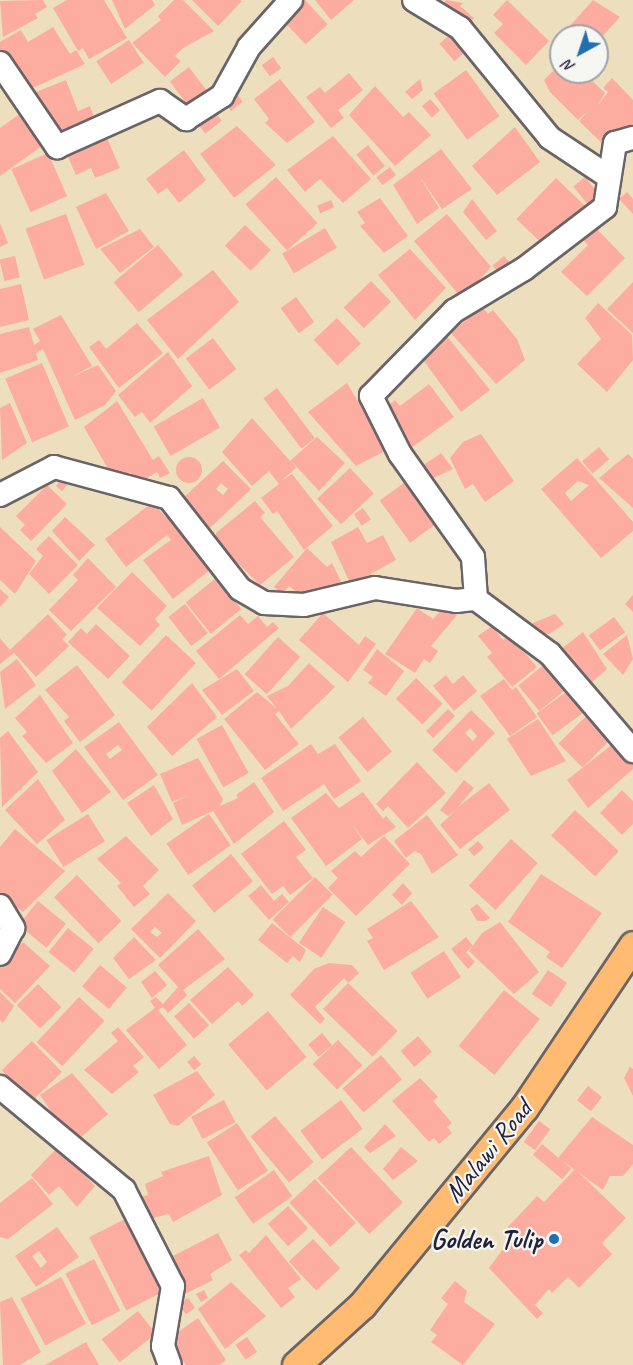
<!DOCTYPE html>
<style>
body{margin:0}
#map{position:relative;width:633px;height:1365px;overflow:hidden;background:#eddfbd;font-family:Caveat,sans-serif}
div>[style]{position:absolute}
.building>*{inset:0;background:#fdaca0;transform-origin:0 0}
.round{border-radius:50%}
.roads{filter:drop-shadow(2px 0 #696468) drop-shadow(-2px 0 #696468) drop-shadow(0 2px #696468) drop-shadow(0 -2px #696468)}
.minor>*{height:22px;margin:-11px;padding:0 11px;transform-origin:11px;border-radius:11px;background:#fff}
.major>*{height:27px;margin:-13.5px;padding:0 13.5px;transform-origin:13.5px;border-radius:13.5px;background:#febb71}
.dots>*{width:16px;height:16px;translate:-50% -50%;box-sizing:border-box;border:3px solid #f6f6f2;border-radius:50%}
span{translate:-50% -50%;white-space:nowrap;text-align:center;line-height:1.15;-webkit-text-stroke:4.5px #f6f6f2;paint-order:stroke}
.street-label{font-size:28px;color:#22223b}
.poi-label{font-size:28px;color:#22223b;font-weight:700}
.right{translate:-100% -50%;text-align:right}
.north{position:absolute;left:549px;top:24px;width:60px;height:60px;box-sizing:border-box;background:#f6f6f2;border:2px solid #a1a1a9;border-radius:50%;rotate:220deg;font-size:16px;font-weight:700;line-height:24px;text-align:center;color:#22223b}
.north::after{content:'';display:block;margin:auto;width:21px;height:27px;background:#1f6fb2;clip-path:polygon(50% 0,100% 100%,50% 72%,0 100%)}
</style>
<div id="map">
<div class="building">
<div style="clip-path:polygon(43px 0,47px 7px,35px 14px,38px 18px,3px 37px,0 1px)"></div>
<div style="clip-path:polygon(67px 0,104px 0,127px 38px,89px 59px,83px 48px,78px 51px,53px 8px)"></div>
<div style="clip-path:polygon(112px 0,152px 0,155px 5px,125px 29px)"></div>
<div style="clip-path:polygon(174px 0,183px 0,214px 31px,183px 48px,175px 56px,181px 61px,165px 77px,132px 43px,161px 20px,158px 16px)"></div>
<div style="clip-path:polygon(192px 0,240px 0,242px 1px,218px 26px)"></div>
<div style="left:305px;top:0;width:33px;height:30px;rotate:47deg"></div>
<div style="clip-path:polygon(315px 0,354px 0,331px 20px)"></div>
<div style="clip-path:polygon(446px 0,463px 3px,460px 6px,474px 18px,467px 27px,442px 6px)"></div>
<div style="clip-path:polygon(507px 0,549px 41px,526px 65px,494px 33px,503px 24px,493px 15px)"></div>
<div style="clip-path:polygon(593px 0,620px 17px,597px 42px,597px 36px,579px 36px,569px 27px)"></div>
<div style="clip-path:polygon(53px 27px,70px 54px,76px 50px,85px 64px,24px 92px,0 53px,0 42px,21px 30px,28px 42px)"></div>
<div style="left:453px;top:32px;width:23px;height:18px;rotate:49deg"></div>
<div style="left:129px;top:40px;width:27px;height:39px;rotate:57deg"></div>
<div style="left:273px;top:57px;width:14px;height:14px;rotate:54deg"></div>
<div style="clip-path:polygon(561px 63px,561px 72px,583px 72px,605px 93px,597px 106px,608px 92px,603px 88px,612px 78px,633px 100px,633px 123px,608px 149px,579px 121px,588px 111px,578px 120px,550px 92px,544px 80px)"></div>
<div style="left:189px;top:67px;width:34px;height:24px;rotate:53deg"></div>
<div style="left:466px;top:70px;width:57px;height:40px;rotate:54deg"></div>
<div style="clip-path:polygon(349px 73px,363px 90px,338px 110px,344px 118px,331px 128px,306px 97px,320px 87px,325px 93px)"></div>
<div style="clip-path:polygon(280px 79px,315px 122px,287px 143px,265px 123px,269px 119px,254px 99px)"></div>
<div style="clip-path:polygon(420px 79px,423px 90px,412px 99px,405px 92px)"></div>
<div style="clip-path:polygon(66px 80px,78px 111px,90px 106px,96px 122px,55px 141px,36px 92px)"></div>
<div style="clip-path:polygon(375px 86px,403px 117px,409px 112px,431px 135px,395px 166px,349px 115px)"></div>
<div style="left:236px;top:93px;width:11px;height:15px;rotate:52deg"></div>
<div style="left:430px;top:99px;width:15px;height:11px;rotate:48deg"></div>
<div style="clip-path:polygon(24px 111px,46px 143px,0 176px,0 128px)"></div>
<div style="left:215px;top:112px;width:11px;height:21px;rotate:52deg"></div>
<div style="clip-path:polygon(237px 126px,276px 165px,234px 198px,200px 154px)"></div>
<div style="clip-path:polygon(515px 127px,540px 162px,497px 195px,472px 166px)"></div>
<div style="clip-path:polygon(103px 129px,120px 168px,95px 178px,91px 168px,76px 175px,63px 146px)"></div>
<div style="clip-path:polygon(333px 136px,371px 179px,343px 203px,320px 179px,305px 192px,287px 170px)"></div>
<div style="left:368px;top:145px;width:27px;height:15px;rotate:51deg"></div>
<div style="clip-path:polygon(441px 149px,472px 189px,442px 209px,418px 174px,439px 208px,417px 224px,393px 185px)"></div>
<div style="clip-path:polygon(184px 150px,206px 180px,179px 203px,167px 188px,158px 194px,146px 179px)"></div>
<div style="left:48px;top:153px;width:47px;height:40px;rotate:66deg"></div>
<div style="left:390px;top:167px;width:10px;height:17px;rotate:53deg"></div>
<div style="left:276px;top:177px;width:62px;height:41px;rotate:48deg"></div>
<div style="left:585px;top:177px;width:26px;height:15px;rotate:51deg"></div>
<div style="left:556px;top:178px;width:43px;height:57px;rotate:44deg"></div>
<div style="clip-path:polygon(627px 192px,633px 199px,633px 214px,619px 199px)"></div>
<div style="clip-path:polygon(106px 193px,129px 231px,96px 249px,76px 207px)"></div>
<div style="clip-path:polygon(380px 198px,408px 236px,384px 253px,360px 226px,365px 223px,357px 212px)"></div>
<div style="clip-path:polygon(472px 199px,497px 231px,486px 240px,463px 212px)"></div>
<div style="left:331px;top:200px;width:8px;height:15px;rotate:67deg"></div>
<div style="left:66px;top:214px;width:54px;height:43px;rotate:70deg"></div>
<div style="clip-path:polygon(447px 214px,491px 267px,471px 289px,458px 294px,414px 241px)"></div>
<div style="clip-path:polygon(0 223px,8px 243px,0 247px)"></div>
<div style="left:245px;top:225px;width:36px;height:29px;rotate:44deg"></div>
<div style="clip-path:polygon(594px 226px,625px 258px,587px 296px,561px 272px,588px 245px,581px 238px)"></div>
<div style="left:325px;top:228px;width:23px;height:50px;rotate:59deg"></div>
<div style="clip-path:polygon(140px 229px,154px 247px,120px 273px,100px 249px)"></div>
<div style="left:158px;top:245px;width:39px;height:58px;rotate:50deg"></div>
<div style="clip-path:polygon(410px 249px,446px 288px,415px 320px,378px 275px)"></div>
<div style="left:15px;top:256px;width:22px;height:16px;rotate:77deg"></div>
<div style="left:504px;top:256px;width:8px;height:15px;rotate:50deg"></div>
<div style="clip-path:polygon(213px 270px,239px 302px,178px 359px,147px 320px)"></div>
<div style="left:371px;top:281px;width:29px;height:38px;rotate:46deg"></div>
<div style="clip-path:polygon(633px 282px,633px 333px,607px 309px)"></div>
<div style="clip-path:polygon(21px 284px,29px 320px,0 327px,0 289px)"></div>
<div style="left:296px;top:297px;width:31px;height:19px;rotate:54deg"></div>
<div style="clip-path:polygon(598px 303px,632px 335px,633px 360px,607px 392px,577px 364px,601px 339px,585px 318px)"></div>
<div style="clip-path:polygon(482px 307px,488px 314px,493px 310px,517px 339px,525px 360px,496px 384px,451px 333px)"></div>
<div style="clip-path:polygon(61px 315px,92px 366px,69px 378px,98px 365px,116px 391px,105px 405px,75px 420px,43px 349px,36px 353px,38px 360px,0 373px,0 334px,29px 327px,34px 345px,40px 341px,33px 329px)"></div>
<div style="left:337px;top:318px;width:35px;height:32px;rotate:47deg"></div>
<div style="clip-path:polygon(137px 323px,163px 353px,119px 388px,89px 347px,99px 340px,106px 349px)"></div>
<div style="clip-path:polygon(442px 330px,490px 390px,461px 412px,421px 357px)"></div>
<div style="left:213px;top:338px;width:39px;height:34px;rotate:53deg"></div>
<div style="clip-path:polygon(168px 352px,192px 386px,150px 423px,142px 412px,135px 417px,118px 395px)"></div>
<div style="left:42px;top:363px;width:69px;height:40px;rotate:67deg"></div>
<div style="clip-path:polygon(347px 383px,387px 450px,356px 466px,308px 412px)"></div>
<div style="clip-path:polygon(429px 384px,454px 417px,411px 448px,383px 410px,395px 400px,400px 406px)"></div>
<div style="left:277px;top:388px;width:63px;height:17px;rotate:53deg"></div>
<div style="left:203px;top:398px;width:34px;height:57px;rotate:60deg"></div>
<div style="clip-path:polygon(117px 401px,153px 460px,159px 456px,170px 473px,160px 478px,157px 472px,137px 484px,130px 472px,115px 481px,84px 427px)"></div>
<div style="clip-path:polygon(10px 403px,27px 443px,2px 460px,0 408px)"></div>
<div style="clip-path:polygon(252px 418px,290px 461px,317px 437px,345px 463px,319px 491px,292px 462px,296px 468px,281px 481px,292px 474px,333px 526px,304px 550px,277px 511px,273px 514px,261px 498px,279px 484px,269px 471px,252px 486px,222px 452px)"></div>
<div style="clip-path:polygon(481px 434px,514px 481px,485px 502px,473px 484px,465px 489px,450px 458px,463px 442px)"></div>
<div style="left:599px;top:447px;width:16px;height:22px;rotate:50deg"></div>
<div style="clip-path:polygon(441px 453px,453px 469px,429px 480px,419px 468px)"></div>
<div style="clip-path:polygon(628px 454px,633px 459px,633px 508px,599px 478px)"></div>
<div class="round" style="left:176px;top:457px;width:26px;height:26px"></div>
<div style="clip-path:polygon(evenodd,577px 458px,633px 522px,633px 531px,601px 558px,541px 489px,577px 458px,578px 481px,589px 485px,571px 501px,565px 493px,578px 481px)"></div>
<div style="clip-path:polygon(evenodd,223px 461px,251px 489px,210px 528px,182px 499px,223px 461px,221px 483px,228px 489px,223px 495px,216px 489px,221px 483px)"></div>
<div style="left:350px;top:468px;width:35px;height:45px;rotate:47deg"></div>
<div style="clip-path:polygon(61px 479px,67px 485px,62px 491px,56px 486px)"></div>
<div style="left:408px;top:480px;width:52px;height:35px;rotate:54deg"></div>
<div style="clip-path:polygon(47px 485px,67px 504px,31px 541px,20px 530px,25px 525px,16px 516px)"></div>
<div style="clip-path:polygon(255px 501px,265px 513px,260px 517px,294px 557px,260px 585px,216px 542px,216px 533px)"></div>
<div style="clip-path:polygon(153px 502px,165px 517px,171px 513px,215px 566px,173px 599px,143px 560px,171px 540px,167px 535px,126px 567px,105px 539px)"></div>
<div style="left:363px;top:508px;width:14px;height:11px;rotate:56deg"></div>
<div style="clip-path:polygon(65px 517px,95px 545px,79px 561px,52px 531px)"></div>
<div style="clip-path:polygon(0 527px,36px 561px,15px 594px,0 580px)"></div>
<div style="clip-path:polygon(358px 527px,367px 543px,383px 535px,396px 560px,351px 585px,331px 542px)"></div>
<div style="clip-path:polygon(49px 536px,78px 565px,49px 594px,29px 574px,43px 556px,36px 549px)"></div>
<div style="clip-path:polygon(307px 548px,327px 567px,332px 563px,341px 581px,330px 593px,305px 599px,289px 586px,282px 594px,274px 587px)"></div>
<div style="clip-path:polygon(88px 558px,116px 587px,71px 631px,49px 610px,78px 580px,73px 575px)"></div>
<div style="clip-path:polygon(132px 572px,167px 606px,155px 619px,160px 625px,140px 646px,97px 608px)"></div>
<div style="left:216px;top:578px;width:40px;height:39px;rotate:51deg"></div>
<div style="clip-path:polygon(0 589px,9px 597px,0 607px)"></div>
<div style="clip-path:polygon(633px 595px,633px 612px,625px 604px)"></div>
<div style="left:185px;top:604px;width:37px;height:21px;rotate:52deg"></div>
<div style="clip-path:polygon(444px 607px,457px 615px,431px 646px,438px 651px,430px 663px,424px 659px,415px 673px,385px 654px,417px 608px,433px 619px)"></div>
<div style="clip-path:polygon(323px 613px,359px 645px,365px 636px,376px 644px,348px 682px,299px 640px)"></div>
<div style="clip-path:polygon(48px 614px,67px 635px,62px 639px,69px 646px,36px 677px,14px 653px,0 664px,0 638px,10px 650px)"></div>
<div style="clip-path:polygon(555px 614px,564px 624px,549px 634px,537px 632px,533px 623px)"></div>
<div style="clip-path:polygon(240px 615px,248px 624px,258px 616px,267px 627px,273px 622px,279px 628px,219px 679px,196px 651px)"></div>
<div style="left:614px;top:617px;width:19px;height:31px;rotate:54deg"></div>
<div style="clip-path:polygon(96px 624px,130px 656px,108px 679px,68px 642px,81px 628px,87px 634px)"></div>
<div style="clip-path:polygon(492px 626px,503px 640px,509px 634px,537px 667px,512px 687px,487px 657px,492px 653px,478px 636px)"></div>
<div style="clip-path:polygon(583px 632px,607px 669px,592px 682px,560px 650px)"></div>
<div style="left:166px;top:635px;width:41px;height:65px;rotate:43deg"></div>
<div style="clip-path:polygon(627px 635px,633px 659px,623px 675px,603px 654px)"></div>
<div style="left:278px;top:637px;width:30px;height:50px;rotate:42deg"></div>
<div style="clip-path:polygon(377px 649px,404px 671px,386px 696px,368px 683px,373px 677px,363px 670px)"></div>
<div style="clip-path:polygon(17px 659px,36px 685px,5px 709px,0 672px)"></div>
<div style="left:551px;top:659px;width:33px;height:42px;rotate:51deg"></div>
<div style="clip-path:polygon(309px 663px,335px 687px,291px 729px,279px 711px,275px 714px,299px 744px,265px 770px,224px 719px,257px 692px,277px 709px,267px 696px,288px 686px)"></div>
<div style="clip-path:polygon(77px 665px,115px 715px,80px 742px,64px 721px,69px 717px,45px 690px)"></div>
<div style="clip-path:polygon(237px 669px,254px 691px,222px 715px,202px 690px)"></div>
<div style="clip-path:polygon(446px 675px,453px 684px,463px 675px,477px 691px,454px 711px,433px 686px)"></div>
<div style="left:416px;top:678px;width:37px;height:29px;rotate:44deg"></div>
<div style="clip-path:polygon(504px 679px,512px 690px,516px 687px,537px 717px,510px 736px,480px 696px)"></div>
<div style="clip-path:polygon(192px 683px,217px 717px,172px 756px,147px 727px)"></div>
<div style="left:573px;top:687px;width:27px;height:45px;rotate:54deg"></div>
<div style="clip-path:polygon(40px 695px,73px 743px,46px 763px,22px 736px,27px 732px,15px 718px)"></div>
<div style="left:448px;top:709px;width:10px;height:31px;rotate:45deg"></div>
<div style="clip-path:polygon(evenodd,471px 710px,495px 733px,456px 773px,432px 750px,471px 710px,470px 728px,477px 736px,473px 741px,465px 733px,470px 728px)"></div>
<div style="left:591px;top:711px;width:34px;height:46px;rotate:45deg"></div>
<div style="left:363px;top:717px;width:45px;height:32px;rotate:50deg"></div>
<div style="clip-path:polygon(538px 719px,566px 761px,531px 776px,507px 739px)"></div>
<div style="clip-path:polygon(evenodd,119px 722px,158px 775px,123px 800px,84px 747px,119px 722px,118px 745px,122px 750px,110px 759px,106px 754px,118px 745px)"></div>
<div style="left:222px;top:725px;width:55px;height:29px;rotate:61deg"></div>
<div style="clip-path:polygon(8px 731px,38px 772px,2px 807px,0 738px)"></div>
<div style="clip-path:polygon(614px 743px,633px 758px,633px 769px,588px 808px,567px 780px)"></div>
<div style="clip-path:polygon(311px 744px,318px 754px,335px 744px,361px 781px,334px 799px,324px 784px,283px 811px,261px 778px)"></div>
<div style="clip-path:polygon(76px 749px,111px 792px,82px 813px,52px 771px)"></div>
<div style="clip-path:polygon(198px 758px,223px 799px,220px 806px,238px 798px,236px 795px,254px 782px,274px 812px,234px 844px,213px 811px,182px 825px,173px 803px,189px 795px,172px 802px,160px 774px)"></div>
<div style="clip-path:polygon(417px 762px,446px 793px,408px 828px,388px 806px,383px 811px,376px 804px)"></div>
<div style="clip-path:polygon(38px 779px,65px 820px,37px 844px,5px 810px)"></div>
<div style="clip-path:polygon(464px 780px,474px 788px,458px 807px,489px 783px,510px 810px,460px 849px,440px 825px,458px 808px,448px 816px,440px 810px)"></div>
<div style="clip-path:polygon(154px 785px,173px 819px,151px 836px,127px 803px)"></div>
<div style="clip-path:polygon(622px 790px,633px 801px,633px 824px,622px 835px,600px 813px)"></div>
<div style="clip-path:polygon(363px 792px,383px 819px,386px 816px,396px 827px,368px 845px,351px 823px,362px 839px,326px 866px,291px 818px,326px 793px,339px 808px)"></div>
<div style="left:575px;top:810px;width:60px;height:35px;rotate:43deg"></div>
<div style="left:88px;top:814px;width:32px;height:49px;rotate:58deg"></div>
<div style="left:209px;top:814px;width:38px;height:52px;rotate:55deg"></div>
<div style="clip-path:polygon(427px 815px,458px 855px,432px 874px,421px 854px,415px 851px,406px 858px,394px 841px)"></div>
<div style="clip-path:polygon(284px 821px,306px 850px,296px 857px,313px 878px,290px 895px,283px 886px,272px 894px,241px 854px)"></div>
<div style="clip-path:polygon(15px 829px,65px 871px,23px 912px,0 895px,0 847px)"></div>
<div style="clip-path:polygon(126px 836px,159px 870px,143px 886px,150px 894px,134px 907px,117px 886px,121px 883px,97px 859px)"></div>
<div style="clip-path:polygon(384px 836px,410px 864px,356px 916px,328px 888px,338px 878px,331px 871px,355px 851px,361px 857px)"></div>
<div style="left:511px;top:839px;width:36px;height:63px;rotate:42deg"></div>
<div style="left:478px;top:841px;width:9px;height:13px;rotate:49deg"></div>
<div style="left:231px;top:854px;width:35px;height:50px;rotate:51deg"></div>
<div style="clip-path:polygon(541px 874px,602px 913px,562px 968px,546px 957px,550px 952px,508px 922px)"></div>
<div style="left:77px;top:875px;width:64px;height:32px;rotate:46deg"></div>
<div style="left:315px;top:877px;width:25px;height:60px;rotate:45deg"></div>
<div style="clip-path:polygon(403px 883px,412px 893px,402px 905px,392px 895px)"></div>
<div style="clip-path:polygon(261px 885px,274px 901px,282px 894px,289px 902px,269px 920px,248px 896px)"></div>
<div style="clip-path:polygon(evenodd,168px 893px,196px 921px,160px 958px,131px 929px,168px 893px,155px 927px,162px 933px,157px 937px,150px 932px,155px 927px)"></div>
<div style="left:38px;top:901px;width:36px;height:31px;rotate:39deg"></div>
<div style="clip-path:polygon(411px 901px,439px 937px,384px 970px,367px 941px,373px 938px,367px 929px)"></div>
<div style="clip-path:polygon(477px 904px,490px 918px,485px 921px,477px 921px,470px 909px)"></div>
<div style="left:323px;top:907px;width:27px;height:43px;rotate:34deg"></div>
<div style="clip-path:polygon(500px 922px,539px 972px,514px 994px,469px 951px,482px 933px)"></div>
<div style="clip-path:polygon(272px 923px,306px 950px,300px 962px,293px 956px,287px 963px,258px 940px)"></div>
<div style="left:68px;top:928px;width:33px;height:31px;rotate:39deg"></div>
<div style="clip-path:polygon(198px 929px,225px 959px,183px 990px,187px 995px,168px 1013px,163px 1007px,158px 1010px,187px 1045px,159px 1069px,126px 1030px,155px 1008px,150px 1001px,156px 997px,163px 1004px,178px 987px,158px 965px)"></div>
<div style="clip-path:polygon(134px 937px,156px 960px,129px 979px,113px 958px)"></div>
<div style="clip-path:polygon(466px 937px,473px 946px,466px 952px,475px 962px,468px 969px,451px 949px)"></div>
<div style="clip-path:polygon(23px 942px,50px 966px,15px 1003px,0 989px,0 967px)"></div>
<div style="left:444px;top:951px;width:31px;height:40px;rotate:57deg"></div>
<div style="clip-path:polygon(329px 963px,352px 965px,359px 973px,348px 983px,344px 978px,315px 1007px,325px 1019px,320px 1024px,290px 995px,314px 969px)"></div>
<div style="left:100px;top:965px;width:35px;height:28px;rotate:40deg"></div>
<div style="clip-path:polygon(228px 967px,254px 995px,242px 1006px,238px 1001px,212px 1024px,190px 1000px)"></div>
<div style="left:548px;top:970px;width:23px;height:29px;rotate:34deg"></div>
<div style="clip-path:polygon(155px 971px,167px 985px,152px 998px,141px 982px)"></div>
<div style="left:348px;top:983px;width:69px;height:36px;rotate:44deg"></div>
<div style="left:38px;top:984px;width:33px;height:30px;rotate:45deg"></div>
<div style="left:504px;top:990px;width:46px;height:72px;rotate:39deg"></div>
<div style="clip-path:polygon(0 992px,14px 1006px,3px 1023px,0 1020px)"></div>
<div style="left:79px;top:997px;width:35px;height:62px;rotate:43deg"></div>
<div style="left:189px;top:1003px;width:30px;height:20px;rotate:48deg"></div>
<div style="left:268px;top:1011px;width:60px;height:52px;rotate:50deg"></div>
<div style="clip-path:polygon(118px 1027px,144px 1057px,133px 1066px,139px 1072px,112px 1094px,84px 1070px,118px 1041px,111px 1033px)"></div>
<div style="left:322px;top:1033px;width:16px;height:18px;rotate:50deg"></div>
<div style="left:418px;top:1036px;width:21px;height:23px;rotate:49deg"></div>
<div style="left:338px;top:1040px;width:35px;height:35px;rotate:46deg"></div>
<div style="left:32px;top:1041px;width:43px;height:42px;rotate:46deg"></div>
<div style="left:381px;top:1055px;width:32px;height:51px;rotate:49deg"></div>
<div style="left:194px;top:1056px;width:11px;height:9px;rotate:49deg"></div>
<div style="clip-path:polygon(630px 1067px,633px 1069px,633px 1096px,624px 1078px)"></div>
<div style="clip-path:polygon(197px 1071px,215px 1095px,178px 1126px,170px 1124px,153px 1095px)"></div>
<div style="clip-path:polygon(72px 1073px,108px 1114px,73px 1144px,40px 1095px)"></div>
<div style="clip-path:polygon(420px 1078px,438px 1097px,433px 1101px,452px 1123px,447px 1127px,452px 1133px,439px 1144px,434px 1138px,429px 1142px,392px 1101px)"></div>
<div style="left:588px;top:1086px;width:18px;height:18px;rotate:38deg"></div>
<div style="left:224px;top:1100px;width:25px;height:37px;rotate:63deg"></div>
<div style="left:341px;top:1100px;width:36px;height:51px;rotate:53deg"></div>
<div style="left:275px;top:1116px;width:60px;height:32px;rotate:50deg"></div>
<div style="clip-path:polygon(592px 1117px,633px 1145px,633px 1164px,623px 1176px,610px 1176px,603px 1190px,558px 1158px)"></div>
<div style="left:539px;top:1121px;width:14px;height:26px;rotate:36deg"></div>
<div style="left:237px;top:1123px;width:57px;height:36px;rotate:57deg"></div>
<div style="clip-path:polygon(385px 1124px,396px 1136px,370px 1153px,364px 1147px)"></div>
<div style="left:542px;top:1144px;width:38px;height:14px;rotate:40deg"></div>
<div style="left:351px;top:1147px;width:76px;height:46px;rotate:47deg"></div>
<div style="clip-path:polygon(401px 1147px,418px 1161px,393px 1180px,383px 1169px)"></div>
<div style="clip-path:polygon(57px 1148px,95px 1186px,77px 1207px,59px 1186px,49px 1195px,31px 1175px)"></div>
<div style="clip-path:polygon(209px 1156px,222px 1195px,173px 1222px,169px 1214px,145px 1220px,139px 1197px,148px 1195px,145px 1184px,163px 1176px,161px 1172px)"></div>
<div style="clip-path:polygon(575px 1169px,626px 1218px,602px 1243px,612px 1254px,579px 1288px,568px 1277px,552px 1293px,549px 1289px,535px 1305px,543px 1313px,537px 1319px,489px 1268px,514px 1234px,508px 1227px,537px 1196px,544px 1202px)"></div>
<div style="left:274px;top:1170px;width:32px;height:48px;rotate:55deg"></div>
<div style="clip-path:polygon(32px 1178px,53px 1204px,8px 1239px,0 1237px,0 1203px)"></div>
<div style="left:315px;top:1179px;width:60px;height:35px;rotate:47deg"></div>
<div style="left:288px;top:1206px;width:30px;height:27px;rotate:48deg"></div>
<div style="left:131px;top:1216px;width:82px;height:47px;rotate:63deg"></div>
<div style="clip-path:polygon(evenodd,57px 1227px,79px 1257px,36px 1287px,15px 1256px,57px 1227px,39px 1251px,47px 1262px,41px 1268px,32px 1256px,39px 1251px)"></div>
<div style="clip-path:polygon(218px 1233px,232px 1260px,210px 1274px,213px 1280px,185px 1294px,167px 1259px)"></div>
<div style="clip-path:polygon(266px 1235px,301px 1279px,288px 1288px,295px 1297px,281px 1308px,239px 1255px,246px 1250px,249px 1253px)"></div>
<div style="left:313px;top:1239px;width:40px;height:33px;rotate:47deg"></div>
<div style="left:94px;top:1259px;width:58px;height:32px;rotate:63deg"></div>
<div style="left:61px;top:1277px;width:53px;height:46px;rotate:62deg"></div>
<div style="clip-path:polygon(455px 1281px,467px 1291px,464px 1302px,495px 1324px,463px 1365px,431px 1342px,437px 1335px,430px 1330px,448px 1304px,441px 1298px)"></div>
<div style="clip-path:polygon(231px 1282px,266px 1316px,225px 1349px,198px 1309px)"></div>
<div style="clip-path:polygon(204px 1290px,208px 1298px,201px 1302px,196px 1294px)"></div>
<div style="clip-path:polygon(12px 1297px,41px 1352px,20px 1365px,3px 1365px,0 1302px)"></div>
<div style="left:188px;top:1298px;width:12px;height:11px;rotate:55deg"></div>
<div style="left:138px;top:1311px;width:29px;height:46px;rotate:52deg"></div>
<div style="clip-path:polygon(198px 1318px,226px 1360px,219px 1365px,186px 1365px,175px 1350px,171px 1337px)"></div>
<div style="left:247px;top:1337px;width:18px;height:14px;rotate:56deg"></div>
<div style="clip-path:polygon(86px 1342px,99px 1365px,45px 1365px)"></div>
</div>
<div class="roads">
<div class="minor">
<div style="left:414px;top:0;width:54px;rotate:31.3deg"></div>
<div style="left:460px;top:28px;width:142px;rotate:50.7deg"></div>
<div style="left:550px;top:138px;width:71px;rotate:33.5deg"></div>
<div style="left:0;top:63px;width:102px;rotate:55.8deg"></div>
<div style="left:57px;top:147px;width:113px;rotate:-24.1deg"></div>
<div style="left:160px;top:101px;width:32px;rotate:35deg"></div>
<div style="left:186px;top:119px;width:43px;rotate:-32.6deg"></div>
<div style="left:222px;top:96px;width:56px;rotate:-61.1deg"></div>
<div style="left:249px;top:47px;width:63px;rotate:-48.2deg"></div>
<div style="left:0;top:495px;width:61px;rotate:-27.4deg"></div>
<div style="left:54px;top:467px;width:119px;rotate:15.1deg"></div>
<div style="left:169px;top:498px;width:115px;rotate:52deg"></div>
<div style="left:240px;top:589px;width:28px;rotate:30deg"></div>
<div style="left:264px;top:603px;width:40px;rotate:2.9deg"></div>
<div style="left:304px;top:605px;width:73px;rotate:-13.5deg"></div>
<div style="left:375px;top:588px;width:82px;rotate:9.1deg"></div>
<div style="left:456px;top:601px;width:20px;rotate:-6deg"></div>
<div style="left:476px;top:599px;width:92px;rotate:36.6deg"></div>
<div style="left:550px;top:654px;width:128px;rotate:49.4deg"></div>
<div style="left:476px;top:599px;width:42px;rotate:-94.1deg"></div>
<div style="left:473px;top:557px;width:126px;rotate:-125.3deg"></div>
<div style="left:400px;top:454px;width:65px;rotate:-116.6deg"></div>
<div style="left:371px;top:396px;width:119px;rotate:-45.7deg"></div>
<div style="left:454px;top:311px;width:82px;rotate:-31deg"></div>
<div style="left:524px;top:269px;width:102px;rotate:-37.4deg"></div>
<div style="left:605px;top:207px;width:65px;rotate:-81.1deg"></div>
<div style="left:615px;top:143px;width:19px;rotate:-16deg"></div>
<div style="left:0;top:906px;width:26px;rotate:59deg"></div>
<div style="left:13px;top:928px;width:29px;rotate:117deg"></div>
<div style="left:0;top:1087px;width:161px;rotate:39.7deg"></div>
<div style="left:124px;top:1190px;width:108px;rotate:63deg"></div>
<div style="left:173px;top:1286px;width:61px;rotate:99.5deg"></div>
<div style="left:163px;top:1346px;width:20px;rotate:70deg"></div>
</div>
<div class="major">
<div style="left:296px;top:1365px;width:89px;rotate:-42.3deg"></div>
<div style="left:362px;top:1305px;width:255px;rotate:-50.6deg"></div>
<div style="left:524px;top:1108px;width:196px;rotate:-56.2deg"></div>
</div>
</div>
<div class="dots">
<div style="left:554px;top:1239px;background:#1f6fb2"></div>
</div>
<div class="street-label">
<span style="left:488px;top:1151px;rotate:-51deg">Malawi Road</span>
</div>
<div class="poi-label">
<span class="right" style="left:542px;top:1239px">Golden Tulip</span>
</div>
<div class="north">N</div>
</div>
